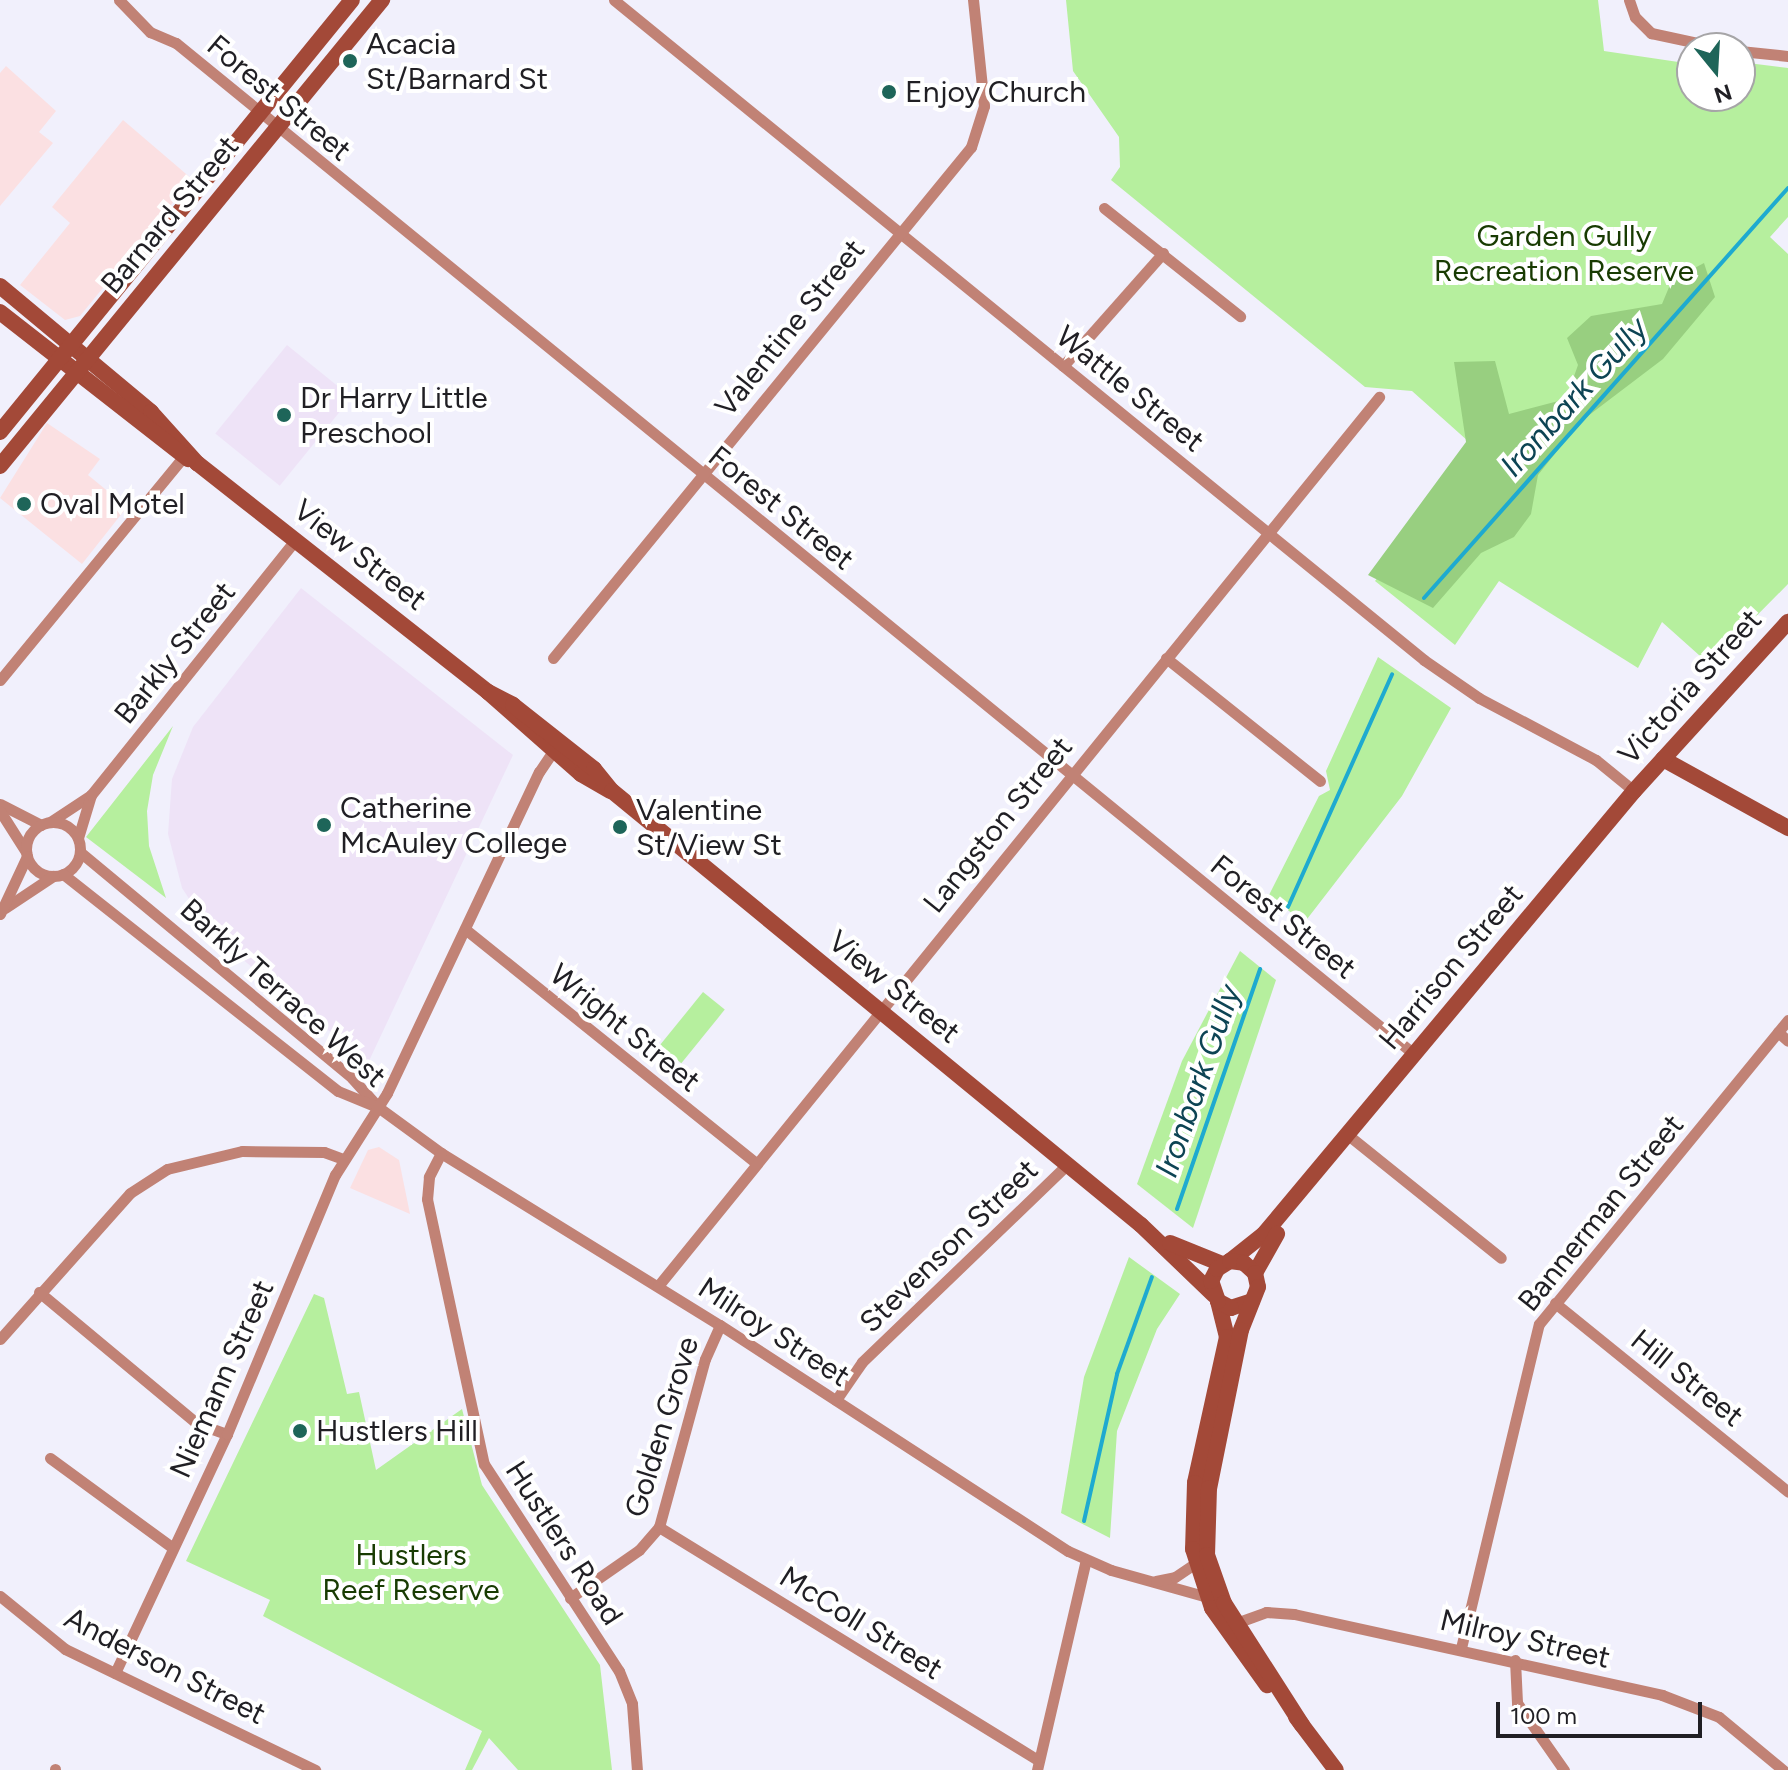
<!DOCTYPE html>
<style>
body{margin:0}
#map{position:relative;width:1788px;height:1770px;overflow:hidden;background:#f1f0fc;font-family:Figtree,sans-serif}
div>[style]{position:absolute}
.commercial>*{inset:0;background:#fbe0e2}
.education>*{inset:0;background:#eee3f7;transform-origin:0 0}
.green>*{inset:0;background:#b6ef9e;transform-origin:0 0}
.forest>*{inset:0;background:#98cf80}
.stream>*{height:4px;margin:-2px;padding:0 2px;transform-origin:2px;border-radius:2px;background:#1eaad0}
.street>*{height:11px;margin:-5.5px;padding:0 5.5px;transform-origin:5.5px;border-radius:5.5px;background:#c18275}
.street>.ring{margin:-5.5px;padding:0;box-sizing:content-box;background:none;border:11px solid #c18275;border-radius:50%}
.secondary>*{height:16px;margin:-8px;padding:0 8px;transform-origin:8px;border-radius:8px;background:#a34938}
.dots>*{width:22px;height:22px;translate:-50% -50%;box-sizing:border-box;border:4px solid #fff;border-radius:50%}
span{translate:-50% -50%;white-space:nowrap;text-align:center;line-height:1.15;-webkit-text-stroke:8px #fff;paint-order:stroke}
.poi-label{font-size:30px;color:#201f24}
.left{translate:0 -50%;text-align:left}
.street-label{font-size:30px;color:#201f24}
.park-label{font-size:30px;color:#183b02}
.water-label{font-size:32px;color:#0d4454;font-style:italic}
.north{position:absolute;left:1676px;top:32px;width:80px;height:80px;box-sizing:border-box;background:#fff;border:2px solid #a6a5a7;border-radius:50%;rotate:162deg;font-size:22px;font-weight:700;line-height:32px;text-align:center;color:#201f24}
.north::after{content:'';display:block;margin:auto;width:28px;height:36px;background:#1e6559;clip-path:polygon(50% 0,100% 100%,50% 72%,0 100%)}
.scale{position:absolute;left:1496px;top:1702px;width:206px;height:36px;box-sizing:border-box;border:4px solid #201f24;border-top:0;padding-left:10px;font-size:24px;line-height:28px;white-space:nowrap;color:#201f24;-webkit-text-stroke:6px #fff;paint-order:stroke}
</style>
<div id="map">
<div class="commercial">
<div style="clip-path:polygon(6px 66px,56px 111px,39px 132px,53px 143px,0 206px,0 73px)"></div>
<div style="clip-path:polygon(123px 120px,192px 179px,80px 316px,65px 320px,20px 285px,70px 223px,52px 207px)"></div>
<div style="clip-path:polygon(47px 423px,100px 459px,88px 475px,127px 507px,82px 564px,0 498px)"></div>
<div style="clip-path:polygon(379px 1147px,399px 1160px,410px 1214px,350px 1188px,368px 1150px)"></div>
</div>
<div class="education">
<div style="left:287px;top:345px;width:83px;height:114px;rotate:39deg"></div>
<div style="clip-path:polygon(301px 588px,513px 755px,368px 1063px,212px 934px,182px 888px,168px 834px,172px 779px,193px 727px)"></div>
</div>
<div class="green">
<div style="clip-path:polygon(1066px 0,1598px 0,1604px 51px,1692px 64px,1692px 96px,1740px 96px,1740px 62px,1788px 68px,1788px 217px,1770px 237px,1788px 254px,1788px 584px,1709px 664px,1662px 622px,1638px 668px,1499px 581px,1455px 645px,1375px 581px,1478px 450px,1412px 391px,1365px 387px,1111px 180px,1120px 167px,1119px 137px,1073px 71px)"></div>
<div style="clip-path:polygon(1378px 657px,1451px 708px,1402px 796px,1304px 923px,1269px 895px,1319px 796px,1330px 790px,1326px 771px)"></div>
<div style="clip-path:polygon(173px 726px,153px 775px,147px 811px,149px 846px,166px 898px,86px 837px)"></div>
<div style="clip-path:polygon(1240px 951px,1276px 980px,1193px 1228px,1137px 1184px,1182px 1061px)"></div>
<div style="left:703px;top:992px;width:28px;height:69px;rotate:39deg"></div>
<div style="clip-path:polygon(1129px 1257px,1180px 1294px,1157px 1329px,1117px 1431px,1110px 1538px,1061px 1513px,1084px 1377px)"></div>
<div style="clip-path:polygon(314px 1294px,324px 1298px,347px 1394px,359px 1392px,376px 1470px,462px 1409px,482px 1485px,600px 1665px,612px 1770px,518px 1770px,489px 1738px,472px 1770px,465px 1770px,482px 1731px,263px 1616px,270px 1600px,186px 1561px)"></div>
</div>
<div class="forest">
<div style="clip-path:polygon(1704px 263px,1715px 297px,1663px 359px,1580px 422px,1538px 475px,1531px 514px,1514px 537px,1481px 553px,1433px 608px,1368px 575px,1466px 442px,1454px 362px,1495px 361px,1509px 414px,1566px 399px,1578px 365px,1567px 338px,1591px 316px,1662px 304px,1672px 280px)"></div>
</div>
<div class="stream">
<div style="left:1424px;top:598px;width:548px;rotate:-48.4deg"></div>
<div style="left:1288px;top:907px;width:255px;rotate:-65.9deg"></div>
<div style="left:1177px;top:1209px;width:254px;rotate:-70.9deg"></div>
<div style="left:1084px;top:1521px;width:151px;rotate:-77.3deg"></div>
<div style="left:1117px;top:1374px;width:103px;rotate:-70.2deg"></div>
</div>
<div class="street">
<div style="left:119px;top:0;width:45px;rotate:45.9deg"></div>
<div style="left:150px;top:32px;width:28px;rotate:23deg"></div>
<div style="left:176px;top:43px;width:1600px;rotate:39.24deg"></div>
<div style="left:614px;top:0;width:1045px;rotate:39.17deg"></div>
<div style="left:1424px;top:660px;width:67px;rotate:34.6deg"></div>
<div style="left:1479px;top:698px;width:132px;rotate:27.9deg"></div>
<div style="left:1596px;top:760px;width:49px;rotate:39.2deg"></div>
<div style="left:1629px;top:0;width:18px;rotate:71deg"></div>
<div style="left:1635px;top:17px;width:23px;rotate:45deg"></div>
<div style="left:1651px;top:33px;width:72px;rotate:12.1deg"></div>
<div style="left:1740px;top:51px;width:48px;rotate:5.9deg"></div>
<div style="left:1104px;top:208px;width:174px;rotate:38.5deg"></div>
<div style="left:1063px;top:366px;width:151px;rotate:-48.5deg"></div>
<div style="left:553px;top:658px;width:660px;rotate:-50.72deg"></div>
<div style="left:971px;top:147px;width:43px;rotate:-72.4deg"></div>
<div style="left:984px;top:106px;width:107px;rotate:-95.9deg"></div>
<div style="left:1166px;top:658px;width:197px;rotate:38.6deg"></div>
<div style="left:0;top:680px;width:288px;rotate:-50.6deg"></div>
<div style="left:0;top:804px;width:46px;rotate:27.1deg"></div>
<div style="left:0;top:811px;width:49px;rotate:57.6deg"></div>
<div style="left:50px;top:822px;width:49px;rotate:-33.4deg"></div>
<div class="ring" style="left:26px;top:822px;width:43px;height:43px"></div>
<div style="left:78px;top:838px;width:45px;rotate:-73.2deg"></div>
<div style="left:91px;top:795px;width:327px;rotate:-51.3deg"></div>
<div style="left:80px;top:852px;width:354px;rotate:39.7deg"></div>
<div style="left:352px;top:1078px;width:39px;rotate:48deg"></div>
<div style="left:378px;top:1107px;width:78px;rotate:36.1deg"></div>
<div style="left:441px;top:1153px;width:328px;rotate:31.7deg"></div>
<div style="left:720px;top:1325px;width:415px;rotate:33deg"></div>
<div style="left:1068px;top:1551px;width:47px;rotate:23.8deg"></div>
<div style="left:1111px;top:1570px;width:100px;rotate:15.7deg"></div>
<div style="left:63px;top:874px;width:350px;rotate:38.3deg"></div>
<div style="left:338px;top:1091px;width:42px;rotate:22.3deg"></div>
<div style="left:5px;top:908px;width:58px;rotate:-33.7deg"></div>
<div style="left:0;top:914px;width:64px;rotate:-65deg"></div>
<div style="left:465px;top:929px;width:373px;rotate:38.8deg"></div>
<div style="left:1778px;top:1032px;width:13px;rotate:42deg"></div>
<div style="left:1348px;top:1135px;width:196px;rotate:38.8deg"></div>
<div style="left:441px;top:1153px;width:27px;rotate:117deg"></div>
<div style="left:429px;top:1177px;width:22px;rotate:95deg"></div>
<div style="left:427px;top:1199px;width:271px;rotate:77.9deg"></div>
<div style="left:484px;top:1464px;width:247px;rotate:56.9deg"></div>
<div style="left:619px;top:1671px;width:35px;rotate:68deg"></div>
<div style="left:632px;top:1704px;width:66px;rotate:85.7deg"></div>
<div style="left:658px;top:1286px;width:1145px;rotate:-50.96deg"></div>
<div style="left:39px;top:1292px;width:204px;rotate:39.8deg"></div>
<div style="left:196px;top:1423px;width:33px;rotate:20deg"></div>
<div style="left:1555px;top:1303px;width:300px;rotate:39deg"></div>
<div style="left:0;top:1339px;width:195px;rotate:-48.3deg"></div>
<div style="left:130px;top:1193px;width:44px;rotate:-33deg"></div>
<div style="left:167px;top:1169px;width:77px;rotate:-13.5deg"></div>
<div style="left:242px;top:1151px;width:82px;rotate:0.7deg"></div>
<div style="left:324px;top:1152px;width:20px;rotate:20deg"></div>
<div style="left:836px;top:1400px;width:46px;rotate:-55.6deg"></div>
<div style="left:862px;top:1362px;width:284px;rotate:-43.9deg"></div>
<div style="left:50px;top:1458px;width:152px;rotate:36.2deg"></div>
<div style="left:659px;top:1527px;width:445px;rotate:31.6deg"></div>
<div style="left:1156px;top:1581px;width:19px;rotate:-12deg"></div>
<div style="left:1175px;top:1577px;width:25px;rotate:-34deg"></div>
<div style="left:0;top:1596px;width:84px;rotate:39.2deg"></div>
<div style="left:65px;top:1649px;width:278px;rotate:25.8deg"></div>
<div style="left:570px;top:1598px;width:84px;rotate:-34.8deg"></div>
<div style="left:639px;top:1550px;width:30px;rotate:-49deg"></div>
<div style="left:659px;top:1527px;width:174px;rotate:-74.7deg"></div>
<div style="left:705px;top:1359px;width:37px;rotate:-66deg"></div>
<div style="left:1236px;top:1623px;width:32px;rotate:-20deg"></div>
<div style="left:1266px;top:1612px;width:28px;rotate:4deg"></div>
<div style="left:1294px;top:1614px;width:377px;rotate:12.4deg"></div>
<div style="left:1662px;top:1695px;width:61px;rotate:21.1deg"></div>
<div style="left:1719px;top:1717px;width:83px;rotate:39.6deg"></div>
<div style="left:1461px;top:1648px;width:333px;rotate:-76.5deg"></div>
<div style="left:1539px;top:1324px;width:393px;rotate:-50.7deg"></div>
<div style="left:1515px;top:1660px;width:43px;rotate:87.3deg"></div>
<div style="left:1517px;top:1703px;width:82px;rotate:55deg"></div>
<div style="left:115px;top:1673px;width:264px;rotate:-64.9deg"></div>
<div style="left:227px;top:1434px;width:281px;rotate:-67.4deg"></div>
<div style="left:335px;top:1175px;width:97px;rotate:-57.6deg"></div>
<div style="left:387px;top:1093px;width:355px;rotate:-64.7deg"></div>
<div style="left:539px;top:772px;width:30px;rotate:-56deg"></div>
<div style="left:55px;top:1770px;width:1px;rotate:-90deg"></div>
<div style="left:1037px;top:1770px;width:216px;rotate:-76.9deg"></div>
</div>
<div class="secondary">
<div style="left:0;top:286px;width:197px;rotate:39.8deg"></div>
<div style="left:151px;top:412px;width:69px;rotate:48deg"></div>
<div style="left:197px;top:463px;width:370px;rotate:38.2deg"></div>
<div style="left:488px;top:692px;width:124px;rotate:41.4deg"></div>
<div style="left:581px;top:774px;width:34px;rotate:30deg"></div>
<div style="left:0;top:312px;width:239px;rotate:38deg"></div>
<div style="left:0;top:432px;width:557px;rotate:-50.83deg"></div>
<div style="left:0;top:466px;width:603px;rotate:-50.66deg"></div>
<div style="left:488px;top:692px;width:28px;rotate:27deg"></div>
<div style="left:513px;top:705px;width:103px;rotate:38.3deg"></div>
<div style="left:594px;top:769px;width:28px;rotate:51deg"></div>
<div style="left:612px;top:791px;width:684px;rotate:39.37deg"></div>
<div style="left:1141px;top:1225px;width:101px;rotate:43.8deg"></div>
<div style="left:1663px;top:759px;width:143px;rotate:28.9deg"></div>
<div style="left:1170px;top:1243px;width:56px;rotate:22deg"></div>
<div style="left:1230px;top:1261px;width:43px;rotate:-38.5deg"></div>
<div style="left:1264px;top:1234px;width:577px;rotate:-50.13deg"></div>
<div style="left:1634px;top:791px;width:229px;rotate:-47.7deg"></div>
<div style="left:1255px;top:1273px;width:45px;rotate:-60.6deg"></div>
<div style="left:1218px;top:1301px;width:37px;rotate:76deg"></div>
<div style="left:1227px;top:1337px;width:149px;rotate:102.4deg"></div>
<div style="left:1195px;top:1483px;width:66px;rotate:91.7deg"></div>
<div style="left:1193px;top:1549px;width:62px;rotate:72.1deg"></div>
<div style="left:1212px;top:1608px;width:95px;rotate:54.5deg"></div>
<div style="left:1252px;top:1301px;width:22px;rotate:162deg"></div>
<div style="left:1231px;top:1308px;width:15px;rotate:-152deg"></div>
<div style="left:1218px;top:1301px;width:21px;rotate:-109deg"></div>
<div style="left:1211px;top:1281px;width:13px;rotate:-63deg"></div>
<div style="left:1217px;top:1269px;width:15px;rotate:-32deg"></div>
<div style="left:1230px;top:1261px;width:14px;rotate:8deg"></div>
<div style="left:1244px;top:1263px;width:15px;rotate:42deg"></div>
<div style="left:1255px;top:1273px;width:14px;rotate:78deg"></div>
<div style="left:1258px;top:1287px;width:46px;rotate:111.6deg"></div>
<div style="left:1241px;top:1330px;width:161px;rotate:101.4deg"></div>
<div style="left:1209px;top:1488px;width:67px;rotate:91.7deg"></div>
<div style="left:1207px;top:1555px;width:51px;rotate:70.5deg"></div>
<div style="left:1224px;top:1603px;width:145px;rotate:57.4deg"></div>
<div style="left:1296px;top:1717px;width:66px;rotate:53deg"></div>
</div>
<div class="dots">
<div style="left:350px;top:61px;background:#1e6559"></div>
<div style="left:889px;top:92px;background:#1e6559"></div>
<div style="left:284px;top:415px;background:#1e6559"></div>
<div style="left:24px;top:504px;background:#1e6559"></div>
<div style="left:324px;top:825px;background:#1e6559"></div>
<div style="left:620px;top:827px;background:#1e6559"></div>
<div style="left:300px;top:1431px;background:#1e6559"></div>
</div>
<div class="poi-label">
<span class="left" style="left:366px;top:61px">Acacia<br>St/Barnard St</span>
<span class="left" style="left:905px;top:92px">Enjoy Church</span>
<span class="left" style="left:300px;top:415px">Dr Harry Little<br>Preschool</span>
<span class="left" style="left:40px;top:504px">Oval Motel</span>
<span class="left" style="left:340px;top:825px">Catherine<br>McAuley College</span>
<span class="left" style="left:636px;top:827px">Valentine<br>St/View St</span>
<span class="left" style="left:316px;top:1431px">Hustlers Hill</span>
</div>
<div class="street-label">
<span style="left:279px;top:98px;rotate:40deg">Forest Street</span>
<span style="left:170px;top:215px;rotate:-50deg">Barnard Street</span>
<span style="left:790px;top:328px;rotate:-51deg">Valentine Street</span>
<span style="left:1130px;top:389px;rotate:39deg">Wattle Street</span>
<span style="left:781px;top:508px;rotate:39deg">Forest Street</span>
<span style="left:360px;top:555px;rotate:38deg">View Street</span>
<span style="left:175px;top:653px;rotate:-51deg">Barkly Street</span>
<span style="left:1690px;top:687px;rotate:-48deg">Victoria Street</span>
<span style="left:998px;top:825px;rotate:-51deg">Langston Street</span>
<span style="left:1283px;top:917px;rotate:39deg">Forest Street</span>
<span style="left:1451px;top:967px;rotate:-50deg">Harrison Street</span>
<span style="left:894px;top:987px;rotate:39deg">View Street</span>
<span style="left:283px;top:993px;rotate:42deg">Barkly Terrace West</span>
<span style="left:625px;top:1028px;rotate:39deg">Wright Street</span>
<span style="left:1601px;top:1213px;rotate:-51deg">Bannerman Street</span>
<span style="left:949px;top:1246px;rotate:-44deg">Stevenson Street</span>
<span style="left:774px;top:1332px;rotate:33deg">Milroy Street</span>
<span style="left:1687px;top:1378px;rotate:39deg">Hill Street</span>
<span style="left:222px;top:1379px;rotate:-66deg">Niemann Street</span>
<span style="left:662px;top:1427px;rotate:-73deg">Golden Grove</span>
<span style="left:564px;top:1543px;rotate:57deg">Hustlers Road</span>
<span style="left:861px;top:1623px;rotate:32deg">McColl Street</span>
<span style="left:1525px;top:1639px;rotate:13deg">Milroy Street</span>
<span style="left:165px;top:1666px;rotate:27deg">Anderson Street</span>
</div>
<div class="park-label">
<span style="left:1564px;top:253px">Garden Gully<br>Recreation Reserve</span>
<span style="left:411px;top:1572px">Hustlers<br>Reef Reserve</span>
</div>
<div class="water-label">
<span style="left:1574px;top:397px;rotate:-48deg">Ironbark Gully</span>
<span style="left:1198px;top:1081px;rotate:-71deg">Ironbark Gully</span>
</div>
<div class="north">N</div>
<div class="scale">100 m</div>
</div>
